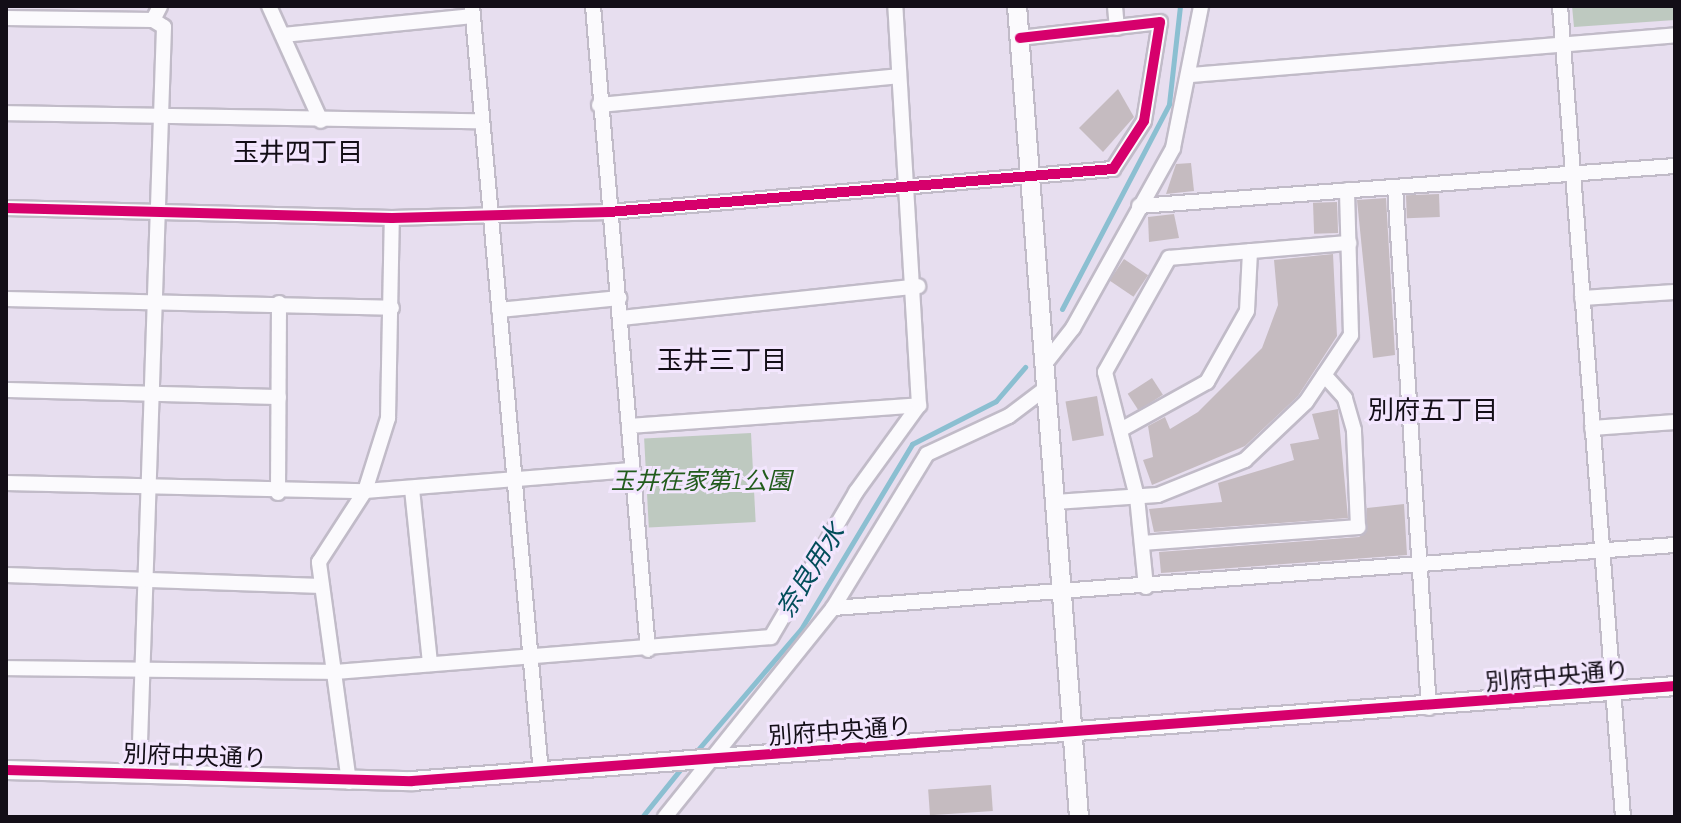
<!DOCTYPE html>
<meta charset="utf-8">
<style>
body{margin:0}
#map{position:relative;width:1681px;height:823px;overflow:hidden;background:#e7deef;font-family:"Source Serif 4","Noto Sans JP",serif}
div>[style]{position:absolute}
.green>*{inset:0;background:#bec9c0;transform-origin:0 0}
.stream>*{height:5px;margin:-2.5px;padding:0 2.5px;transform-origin:2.5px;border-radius:2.5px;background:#8bbfd1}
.building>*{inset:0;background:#c5bbc0;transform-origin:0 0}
.roads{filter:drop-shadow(2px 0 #c1bbc8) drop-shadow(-2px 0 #c1bbc8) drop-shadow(0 2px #c1bbc8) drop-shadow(0 -2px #c1bbc8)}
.minor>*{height:14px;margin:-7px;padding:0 7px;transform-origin:7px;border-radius:7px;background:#fbfafd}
.tertiary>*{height:18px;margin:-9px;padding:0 9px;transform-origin:9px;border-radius:9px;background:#fbfafd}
.cycleway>*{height:10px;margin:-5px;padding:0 5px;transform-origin:5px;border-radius:5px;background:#d6006c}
span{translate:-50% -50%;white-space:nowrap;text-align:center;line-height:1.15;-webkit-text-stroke:6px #f3e6fe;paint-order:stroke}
.park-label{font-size:24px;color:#225c1d;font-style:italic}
.street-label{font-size:24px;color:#130e17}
.neighbourhood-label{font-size:26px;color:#130e17}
.water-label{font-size:26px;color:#024d5a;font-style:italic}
.frame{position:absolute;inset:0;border:8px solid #130e17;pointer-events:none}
</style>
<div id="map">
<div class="green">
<div style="clip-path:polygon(1572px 6px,1675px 6px,1675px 20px,1574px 27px)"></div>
<div style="left:751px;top:433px;width:89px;height:107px;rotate:87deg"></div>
</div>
<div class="stream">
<div style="left:1062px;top:309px;width:231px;rotate:-62.4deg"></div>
<div style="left:1169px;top:104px;width:99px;rotate:-83.6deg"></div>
<div style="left:695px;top:753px;width:163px;rotate:-49.5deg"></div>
<div style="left:801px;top:629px;width:216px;rotate:-59deg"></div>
<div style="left:912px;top:444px;width:94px;rotate:-27.1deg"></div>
<div style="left:996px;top:401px;width:45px;rotate:-49.5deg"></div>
<div style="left:642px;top:817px;width:65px;rotate:-51.2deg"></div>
</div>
<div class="building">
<div style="clip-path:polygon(1118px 89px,1134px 117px,1103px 152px,1079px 128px)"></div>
<div style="clip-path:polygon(1191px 163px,1194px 191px,1166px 194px,1176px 164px)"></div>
<div style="left:1439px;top:194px;width:23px;height:33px;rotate:88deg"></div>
<div style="clip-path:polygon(1386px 198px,1395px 355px,1373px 358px,1357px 200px)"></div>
<div style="left:1337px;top:202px;width:31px;height:24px;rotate:88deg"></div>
<div style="clip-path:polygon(1174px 214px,1179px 238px,1149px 242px,1148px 217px)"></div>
<div style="clip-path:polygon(1333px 254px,1337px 336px,1298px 396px,1245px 446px,1152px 485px,1143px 460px,1153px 457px,1148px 426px,1165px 417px,1170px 429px,1198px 412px,1262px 348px,1278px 305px,1274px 260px)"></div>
<div style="left:1124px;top:259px;width:29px;height:26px;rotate:34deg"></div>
<div style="left:1152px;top:378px;width:20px;height:29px;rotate:57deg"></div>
<div style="left:1097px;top:396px;width:40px;height:32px;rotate:80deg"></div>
<div style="clip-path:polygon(1338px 409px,1348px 518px,1154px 532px,1149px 509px,1222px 502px,1218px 483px,1294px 460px,1290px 444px,1319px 439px,1312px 414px)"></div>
<div style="clip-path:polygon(1404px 504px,1407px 555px,1161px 573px,1159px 552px,1359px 537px,1367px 531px,1367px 508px)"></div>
<div style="left:991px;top:785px;width:26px;height:63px;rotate:86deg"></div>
</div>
<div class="roads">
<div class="minor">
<div style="left:269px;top:6px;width:126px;rotate:65.7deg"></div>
<div style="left:472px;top:6px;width:770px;rotate:84.86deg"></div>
<div style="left:593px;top:6px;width:646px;rotate:85.12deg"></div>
<div style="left:1115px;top:6px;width:22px;rotate:85deg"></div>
<div style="left:1560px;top:6px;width:813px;rotate:85.56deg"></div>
<div style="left:6px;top:18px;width:147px;rotate:0.8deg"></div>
<div style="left:153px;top:20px;width:13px;rotate:32deg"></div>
<div style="left:164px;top:27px;width:747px;rotate:91.92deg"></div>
<div style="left:153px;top:20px;width:16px;rotate:-63deg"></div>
<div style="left:283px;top:35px;width:191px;rotate:-5.7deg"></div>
<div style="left:1192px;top:75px;width:485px;rotate:-4.7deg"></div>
<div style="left:599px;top:105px;width:301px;rotate:-5.5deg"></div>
<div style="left:6px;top:113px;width:476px;rotate:1deg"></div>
<div style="left:1395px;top:187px;width:522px;rotate:86.27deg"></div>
<div style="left:1139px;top:206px;width:537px;rotate:-4.27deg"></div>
<div style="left:6px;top:208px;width:386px;rotate:1.5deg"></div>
<div style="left:392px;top:218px;width:217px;rotate:-1.6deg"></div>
<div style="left:609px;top:212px;width:506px;rotate:-4.88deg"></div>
<div style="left:1113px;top:169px;width:57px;rotate:-57.1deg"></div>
<div style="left:1144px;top:121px;width:100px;rotate:-80.8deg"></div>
<div style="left:1160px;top:22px;width:141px;rotate:173.5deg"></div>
<div style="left:1582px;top:298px;width:93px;rotate:-3.7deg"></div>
<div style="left:6px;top:299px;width:386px;rotate:1.3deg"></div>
<div style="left:499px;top:310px;width:121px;rotate:-5.7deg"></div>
<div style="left:621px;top:318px;width:299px;rotate:-6.1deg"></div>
<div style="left:1044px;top:365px;width:47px;rotate:-51.9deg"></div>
<div style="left:1073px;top:328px;width:206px;rotate:-60.9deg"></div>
<div style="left:1173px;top:148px;width:145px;rotate:-78.8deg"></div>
<div style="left:6px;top:390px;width:273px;rotate:1.5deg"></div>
<div style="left:629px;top:426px;width:291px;rotate:-4.1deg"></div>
<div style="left:1124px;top:428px;width:95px;rotate:-29deg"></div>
<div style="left:1207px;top:382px;width:81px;rotate:-60.6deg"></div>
<div style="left:1247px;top:311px;width:60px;rotate:-87.1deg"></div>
<div style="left:1592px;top:428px;width:83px;rotate:-4.1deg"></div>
<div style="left:6px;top:483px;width:359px;rotate:1.3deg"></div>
<div style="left:365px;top:491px;width:267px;rotate:-4.5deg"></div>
<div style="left:412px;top:489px;width:176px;rotate:84.1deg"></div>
<div style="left:278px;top:493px;width:190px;rotate:-89.7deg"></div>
<div style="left:1055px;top:502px;width:103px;rotate:-3.9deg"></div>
<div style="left:1158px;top:495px;width:94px;rotate:-21.9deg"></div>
<div style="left:1245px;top:460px;width:84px;rotate:-43.6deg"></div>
<div style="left:1306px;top:402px;width:81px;rotate:-56.1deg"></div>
<div style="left:1351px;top:335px;width:145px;rotate:-91.6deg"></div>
<div style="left:1142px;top:543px;width:217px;rotate:-4.2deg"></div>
<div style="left:1358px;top:527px;width:97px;rotate:-92.4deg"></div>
<div style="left:1354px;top:430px;width:33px;rotate:-106deg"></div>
<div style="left:1345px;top:398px;width:31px;rotate:-132deg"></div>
<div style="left:6px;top:575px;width:316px;rotate:2deg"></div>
<div style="left:1146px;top:587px;width:90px;rotate:-95.7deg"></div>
<div style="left:1137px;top:497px;width:129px;rotate:-104.4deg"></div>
<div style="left:1105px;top:372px;width:131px;rotate:-60.7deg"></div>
<div style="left:1169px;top:258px;width:181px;rotate:-4.8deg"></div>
<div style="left:833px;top:608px;width:844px;rotate:-4.28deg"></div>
<div style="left:6px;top:668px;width:330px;rotate:0.7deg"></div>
<div style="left:336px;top:672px;width:436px;rotate:-4.6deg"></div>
<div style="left:771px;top:637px;width:168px;rotate:-59.6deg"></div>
<div style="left:856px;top:492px;width:107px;rotate:-54.1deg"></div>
<div style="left:919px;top:405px;width:400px;rotate:-93.4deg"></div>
<div style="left:349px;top:782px;width:222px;rotate:-97.8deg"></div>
<div style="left:319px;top:562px;width:85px;rotate:-57.1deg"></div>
<div style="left:365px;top:491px;width:77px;rotate:-72.5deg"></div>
<div style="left:388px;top:418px;width:200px;rotate:-88.9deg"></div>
<div style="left:665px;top:817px;width:268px;rotate:-51.2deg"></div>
<div style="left:833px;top:608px;width:180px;rotate:-58.6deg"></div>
<div style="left:927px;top:454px;width:90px;rotate:-24.9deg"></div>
<div style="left:1009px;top:416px;width:46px;rotate:-37.1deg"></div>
</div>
<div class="tertiary">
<div style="left:1017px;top:6px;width:813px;rotate:85.63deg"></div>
<div style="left:6px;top:770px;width:406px;rotate:1.6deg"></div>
<div style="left:412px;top:781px;width:1267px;rotate:-4.3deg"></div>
</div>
</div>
<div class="cycleway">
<div style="left:6px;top:208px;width:386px;rotate:1.5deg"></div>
<div style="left:392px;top:218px;width:217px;rotate:-1.6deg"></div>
<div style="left:609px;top:212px;width:506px;rotate:-4.88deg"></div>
<div style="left:1113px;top:169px;width:57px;rotate:-57.1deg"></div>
<div style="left:1144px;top:121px;width:100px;rotate:-80.8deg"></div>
<div style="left:1160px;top:22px;width:141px;rotate:173.5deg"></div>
<div style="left:6px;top:770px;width:406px;rotate:1.6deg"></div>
<div style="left:412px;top:781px;width:1267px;rotate:-4.3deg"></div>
</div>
<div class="park-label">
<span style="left:701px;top:481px">玉井在家第1公園</span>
</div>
<div class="street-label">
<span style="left:1557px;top:676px;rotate:-5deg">別府中央通り</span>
<span style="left:840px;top:731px;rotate:-4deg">別府中央通り</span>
<span style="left:195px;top:756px;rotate:2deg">別府中央通り</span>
</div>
<div class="neighbourhood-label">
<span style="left:298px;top:153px">玉井四丁目</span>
<span style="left:722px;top:361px">玉井三丁目</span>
<span style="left:1433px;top:411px">別府五丁目</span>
</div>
<div class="water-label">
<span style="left:811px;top:571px;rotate:-58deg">奈良用水</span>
</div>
<div class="frame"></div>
</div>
